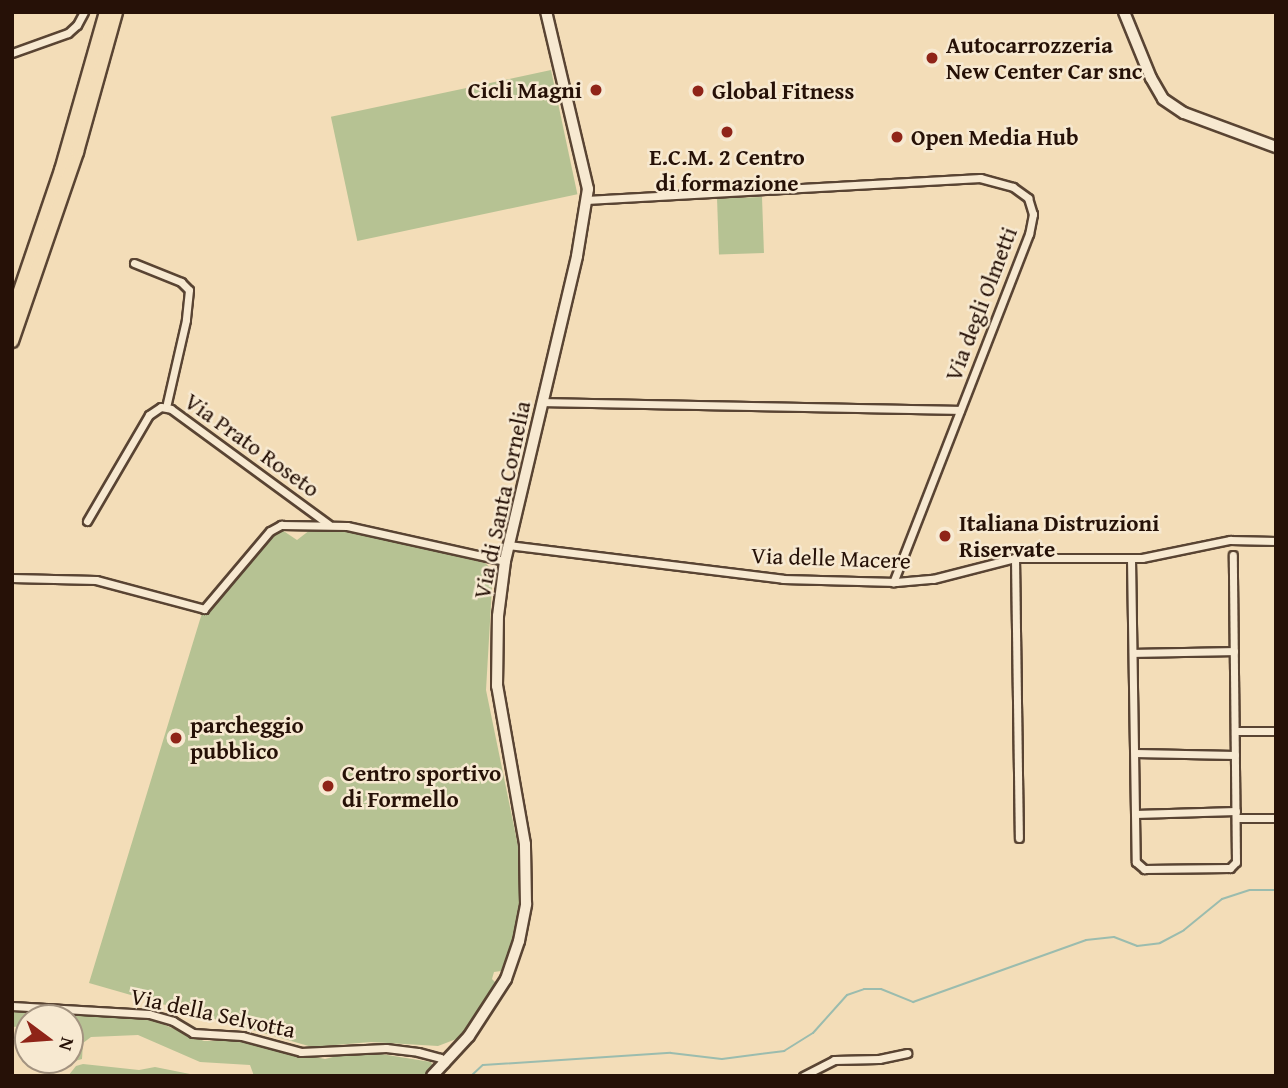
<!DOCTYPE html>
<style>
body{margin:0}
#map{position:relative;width:1288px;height:1088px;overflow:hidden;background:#f3ddb8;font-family:"Gentium Book Plus",serif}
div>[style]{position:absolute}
.green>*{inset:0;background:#b6c293;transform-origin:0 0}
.stream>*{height:2px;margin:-1px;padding:0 1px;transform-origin:1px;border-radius:1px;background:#9bbcae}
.roads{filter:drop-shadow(2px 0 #594433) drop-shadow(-2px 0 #594433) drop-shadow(0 2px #594433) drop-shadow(0 -2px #594433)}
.street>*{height:7px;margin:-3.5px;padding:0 3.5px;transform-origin:3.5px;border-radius:3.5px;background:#f7e9d1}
.secondary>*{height:10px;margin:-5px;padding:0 5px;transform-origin:5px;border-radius:5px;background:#f7e9d1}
.highway>*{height:12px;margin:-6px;padding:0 6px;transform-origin:6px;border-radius:6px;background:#f3ddb8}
.dots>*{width:19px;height:19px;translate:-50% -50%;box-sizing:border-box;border:4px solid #f7e9d1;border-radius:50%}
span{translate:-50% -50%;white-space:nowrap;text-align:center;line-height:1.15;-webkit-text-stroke:5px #f7e9d1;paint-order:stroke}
.poi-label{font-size:23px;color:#261107;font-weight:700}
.left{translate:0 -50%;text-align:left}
.right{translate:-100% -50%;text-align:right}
.street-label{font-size:23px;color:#261107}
.frame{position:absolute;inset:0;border:14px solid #261107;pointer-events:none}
.north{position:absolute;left:14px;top:1004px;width:70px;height:70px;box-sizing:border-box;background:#f7e9d1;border:2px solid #a39380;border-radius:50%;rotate:106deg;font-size:19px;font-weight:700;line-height:28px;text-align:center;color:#261107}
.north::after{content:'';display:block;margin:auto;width:24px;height:32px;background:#8f2418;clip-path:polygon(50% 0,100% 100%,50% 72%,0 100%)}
</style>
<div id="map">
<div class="green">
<div style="left:551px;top:70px;width:127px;height:225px;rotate:78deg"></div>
<div style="left:762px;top:197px;width:56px;height:45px;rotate:88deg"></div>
<div style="clip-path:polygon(279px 528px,297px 540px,310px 530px,356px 532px,485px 563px,493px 570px,486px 690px,519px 851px,520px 898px,511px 946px,501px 971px,494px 972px,492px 979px,498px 985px,459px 1038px,438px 1046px,371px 1042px,312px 1047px,89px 983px,202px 613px,208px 613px)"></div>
<div style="clip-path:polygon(12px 1011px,145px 1017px,204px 1041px,237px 1041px,325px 1059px,345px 1054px,381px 1054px,431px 1062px,434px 1069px,425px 1076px,254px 1076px,250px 1065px,200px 1062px,138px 1035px,91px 1037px,83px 1043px,82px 1059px,75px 1061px,70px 1039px,70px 1018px,28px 1018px,28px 1026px,12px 1027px)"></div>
<div style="clip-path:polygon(83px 1064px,139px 1070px,155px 1067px,200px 1076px,68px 1076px,76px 1066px)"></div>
</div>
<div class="stream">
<div style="left:471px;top:1076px;width:16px;rotate:-43deg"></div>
<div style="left:483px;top:1065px;width:188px;rotate:-3.7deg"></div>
<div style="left:671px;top:1053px;width:51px;rotate:6.7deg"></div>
<div style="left:722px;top:1059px;width:63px;rotate:-7.4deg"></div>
<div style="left:784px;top:1051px;width:34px;rotate:-32deg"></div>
<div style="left:813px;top:1033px;width:51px;rotate:-48.2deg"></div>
<div style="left:847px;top:995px;width:18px;rotate:-19deg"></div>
<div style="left:864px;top:989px;width:17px"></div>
<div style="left:881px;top:989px;width:35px;rotate:22deg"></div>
<div style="left:913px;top:1002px;width:184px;rotate:-19.7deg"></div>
<div style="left:1086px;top:940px;width:28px;rotate:-6deg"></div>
<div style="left:1114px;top:937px;width:25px;rotate:21deg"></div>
<div style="left:1137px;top:946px;width:23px;rotate:-7deg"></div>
<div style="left:1160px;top:943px;width:27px;rotate:-28deg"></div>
<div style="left:1184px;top:930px;width:49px;rotate:-39.2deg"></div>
<div style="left:1222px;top:899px;width:29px;rotate:-18deg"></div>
<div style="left:1250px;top:890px;width:26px"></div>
</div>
<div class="roads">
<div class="street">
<div style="left:12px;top:53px;width:59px;rotate:-19.7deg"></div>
<div style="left:68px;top:33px;width:12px;rotate:-42deg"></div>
<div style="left:77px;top:25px;width:15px;rotate:-62deg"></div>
<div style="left:586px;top:200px;width:395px;rotate:-3.2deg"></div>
<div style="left:980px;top:178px;width:34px;rotate:15deg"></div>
<div style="left:1013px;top:187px;width:19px;rotate:36deg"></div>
<div style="left:1028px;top:198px;width:17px;rotate:73deg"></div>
<div style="left:1033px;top:214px;width:20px;rotate:101deg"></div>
<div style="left:1029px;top:234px;width:374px;rotate:111.3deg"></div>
<div style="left:134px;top:263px;width:51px;rotate:22deg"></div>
<div style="left:181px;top:282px;width:11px;rotate:45deg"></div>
<div style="left:189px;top:290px;width:30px;rotate:96deg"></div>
<div style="left:186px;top:320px;width:89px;rotate:102.9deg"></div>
<div style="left:542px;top:402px;width:418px;rotate:1.1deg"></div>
<div style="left:87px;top:521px;width:123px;rotate:-59.7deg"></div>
<div style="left:149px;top:415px;width:14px;rotate:-34deg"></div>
<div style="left:161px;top:407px;width:10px;rotate:11deg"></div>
<div style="left:171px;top:409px;width:195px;rotate:36.2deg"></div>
<div style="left:508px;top:545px;width:277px;rotate:7deg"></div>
<div style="left:783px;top:579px;width:113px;rotate:1.5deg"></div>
<div style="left:896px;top:582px;width:37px;rotate:-5deg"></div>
<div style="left:933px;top:579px;width:85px;rotate:-14.4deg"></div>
<div style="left:1015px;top:558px;width:127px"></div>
<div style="left:1142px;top:558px;width:90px;rotate:-11.6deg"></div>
<div style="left:1230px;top:540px;width:46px;rotate:1.2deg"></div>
<div style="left:1015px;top:558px;width:280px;rotate:89.2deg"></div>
<div style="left:1131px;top:559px;width:303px;rotate:89.1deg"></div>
<div style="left:1136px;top:862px;width:11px;rotate:41deg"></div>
<div style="left:1144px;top:869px;width:86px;rotate:-0.7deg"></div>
<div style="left:1230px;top:868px;width:8px;rotate:-45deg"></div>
<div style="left:1236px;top:862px;width:307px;rotate:-90.6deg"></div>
<div style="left:12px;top:578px;width:84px;rotate:1.4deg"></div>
<div style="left:96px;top:580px;width:112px;rotate:15deg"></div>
<div style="left:204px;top:609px;width:102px;rotate:-49.8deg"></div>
<div style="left:270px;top:531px;width:13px;rotate:-29deg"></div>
<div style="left:281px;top:525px;width:66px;rotate:0.9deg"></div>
<div style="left:347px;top:526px;width:162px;rotate:12.5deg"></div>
<div style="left:1133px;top:653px;width:101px;rotate:-1.1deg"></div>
<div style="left:1235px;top:731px;width:41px"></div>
<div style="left:1135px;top:753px;width:100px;rotate:1.1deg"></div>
<div style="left:1135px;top:814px;width:101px;rotate:-1.7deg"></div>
<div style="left:1236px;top:818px;width:40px"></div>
<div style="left:12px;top:1006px;width:137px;rotate:3.3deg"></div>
<div style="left:149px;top:1014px;width:25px;rotate:16deg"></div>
<div style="left:173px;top:1021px;width:23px;rotate:31deg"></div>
<div style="left:193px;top:1033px;width:49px;rotate:3.5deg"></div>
<div style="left:242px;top:1036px;width:61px;rotate:15.2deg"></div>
<div style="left:301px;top:1052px;width:85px;rotate:-2.7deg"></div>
<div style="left:386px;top:1048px;width:32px;rotate:7deg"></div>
<div style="left:418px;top:1052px;width:23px;rotate:15deg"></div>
<div style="left:440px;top:1058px;width:7px;rotate:45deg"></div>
<div style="left:803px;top:1076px;width:35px;rotate:-27deg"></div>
<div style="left:834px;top:1060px;width:45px;rotate:-1.3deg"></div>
<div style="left:879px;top:1059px;width:29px;rotate:-12deg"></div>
</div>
<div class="secondary">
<div style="left:1124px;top:12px;width:71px;rotate:67.8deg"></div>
<div style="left:1151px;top:78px;width:24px;rotate:60deg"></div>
<div style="left:1163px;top:99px;width:25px;rotate:34deg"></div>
<div style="left:1184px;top:113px;width:98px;rotate:20.3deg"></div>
<div style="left:432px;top:1076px;width:54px;rotate:-47.2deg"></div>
<div style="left:469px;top:1036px;width:68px;rotate:-57deg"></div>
<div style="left:506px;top:979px;width:40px;rotate:-71.1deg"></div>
<div style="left:519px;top:941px;width:38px;rotate:-79deg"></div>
<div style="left:526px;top:904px;width:60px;rotate:-91deg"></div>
<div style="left:525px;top:844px;width:160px;rotate:-100deg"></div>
<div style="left:497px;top:686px;width:70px;rotate:-89.2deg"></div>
<div style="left:498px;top:616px;width:55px;rotate:-82.7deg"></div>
<div style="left:505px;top:561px;width:313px;rotate:-76.7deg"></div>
<div style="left:577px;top:256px;width:68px;rotate:-80.7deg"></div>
<div style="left:588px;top:189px;width:182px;rotate:-103.3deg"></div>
</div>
<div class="highway">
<div style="left:12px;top:314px;width:152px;rotate:-71.2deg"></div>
<div style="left:61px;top:170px;width:164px;rotate:-74.1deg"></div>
<div style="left:12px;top:341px;width:200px;rotate:-71deg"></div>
<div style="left:77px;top:152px;width:145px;rotate:-74.4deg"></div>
</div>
</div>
<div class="dots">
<div style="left:932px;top:58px;background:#8f2418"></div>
<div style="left:596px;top:90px;background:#8f2418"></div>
<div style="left:698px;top:91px;background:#8f2418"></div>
<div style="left:727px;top:132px;background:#8f2418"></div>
<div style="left:897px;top:137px;background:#8f2418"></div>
<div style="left:945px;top:536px;background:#8f2418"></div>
<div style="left:176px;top:738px;background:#8f2418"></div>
<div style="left:328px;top:786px;background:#8f2418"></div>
</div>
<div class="poi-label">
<span class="left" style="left:946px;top:58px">Autocarrozzeria<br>New Center Car snc</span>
<span class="right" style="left:582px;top:90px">Cicli Magni</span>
<span class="left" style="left:712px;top:91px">Global Fitness</span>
<span class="left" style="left:911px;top:137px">Open Media Hub</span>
<span style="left:727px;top:170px">E.C.M. 2 Centro<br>di formazione</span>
<span class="left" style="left:959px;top:536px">Italiana Distruzioni<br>Riservate</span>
<span class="left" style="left:190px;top:738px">parcheggio<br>pubblico</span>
<span class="left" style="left:342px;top:786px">Centro sportivo<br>di Formello</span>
</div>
<div class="street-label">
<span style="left:981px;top:304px;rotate:-69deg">Via degli Olmetti</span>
<span style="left:252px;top:445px;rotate:36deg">Via Prato Roseto</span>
<span style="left:502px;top:500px;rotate:-78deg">Via di Santa Cornelia</span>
<span style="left:831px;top:558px;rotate:2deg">Via delle Macere</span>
<span style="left:213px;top:1013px;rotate:12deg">Via della Selvotta</span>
</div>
<div class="frame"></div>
<div class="north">N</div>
</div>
